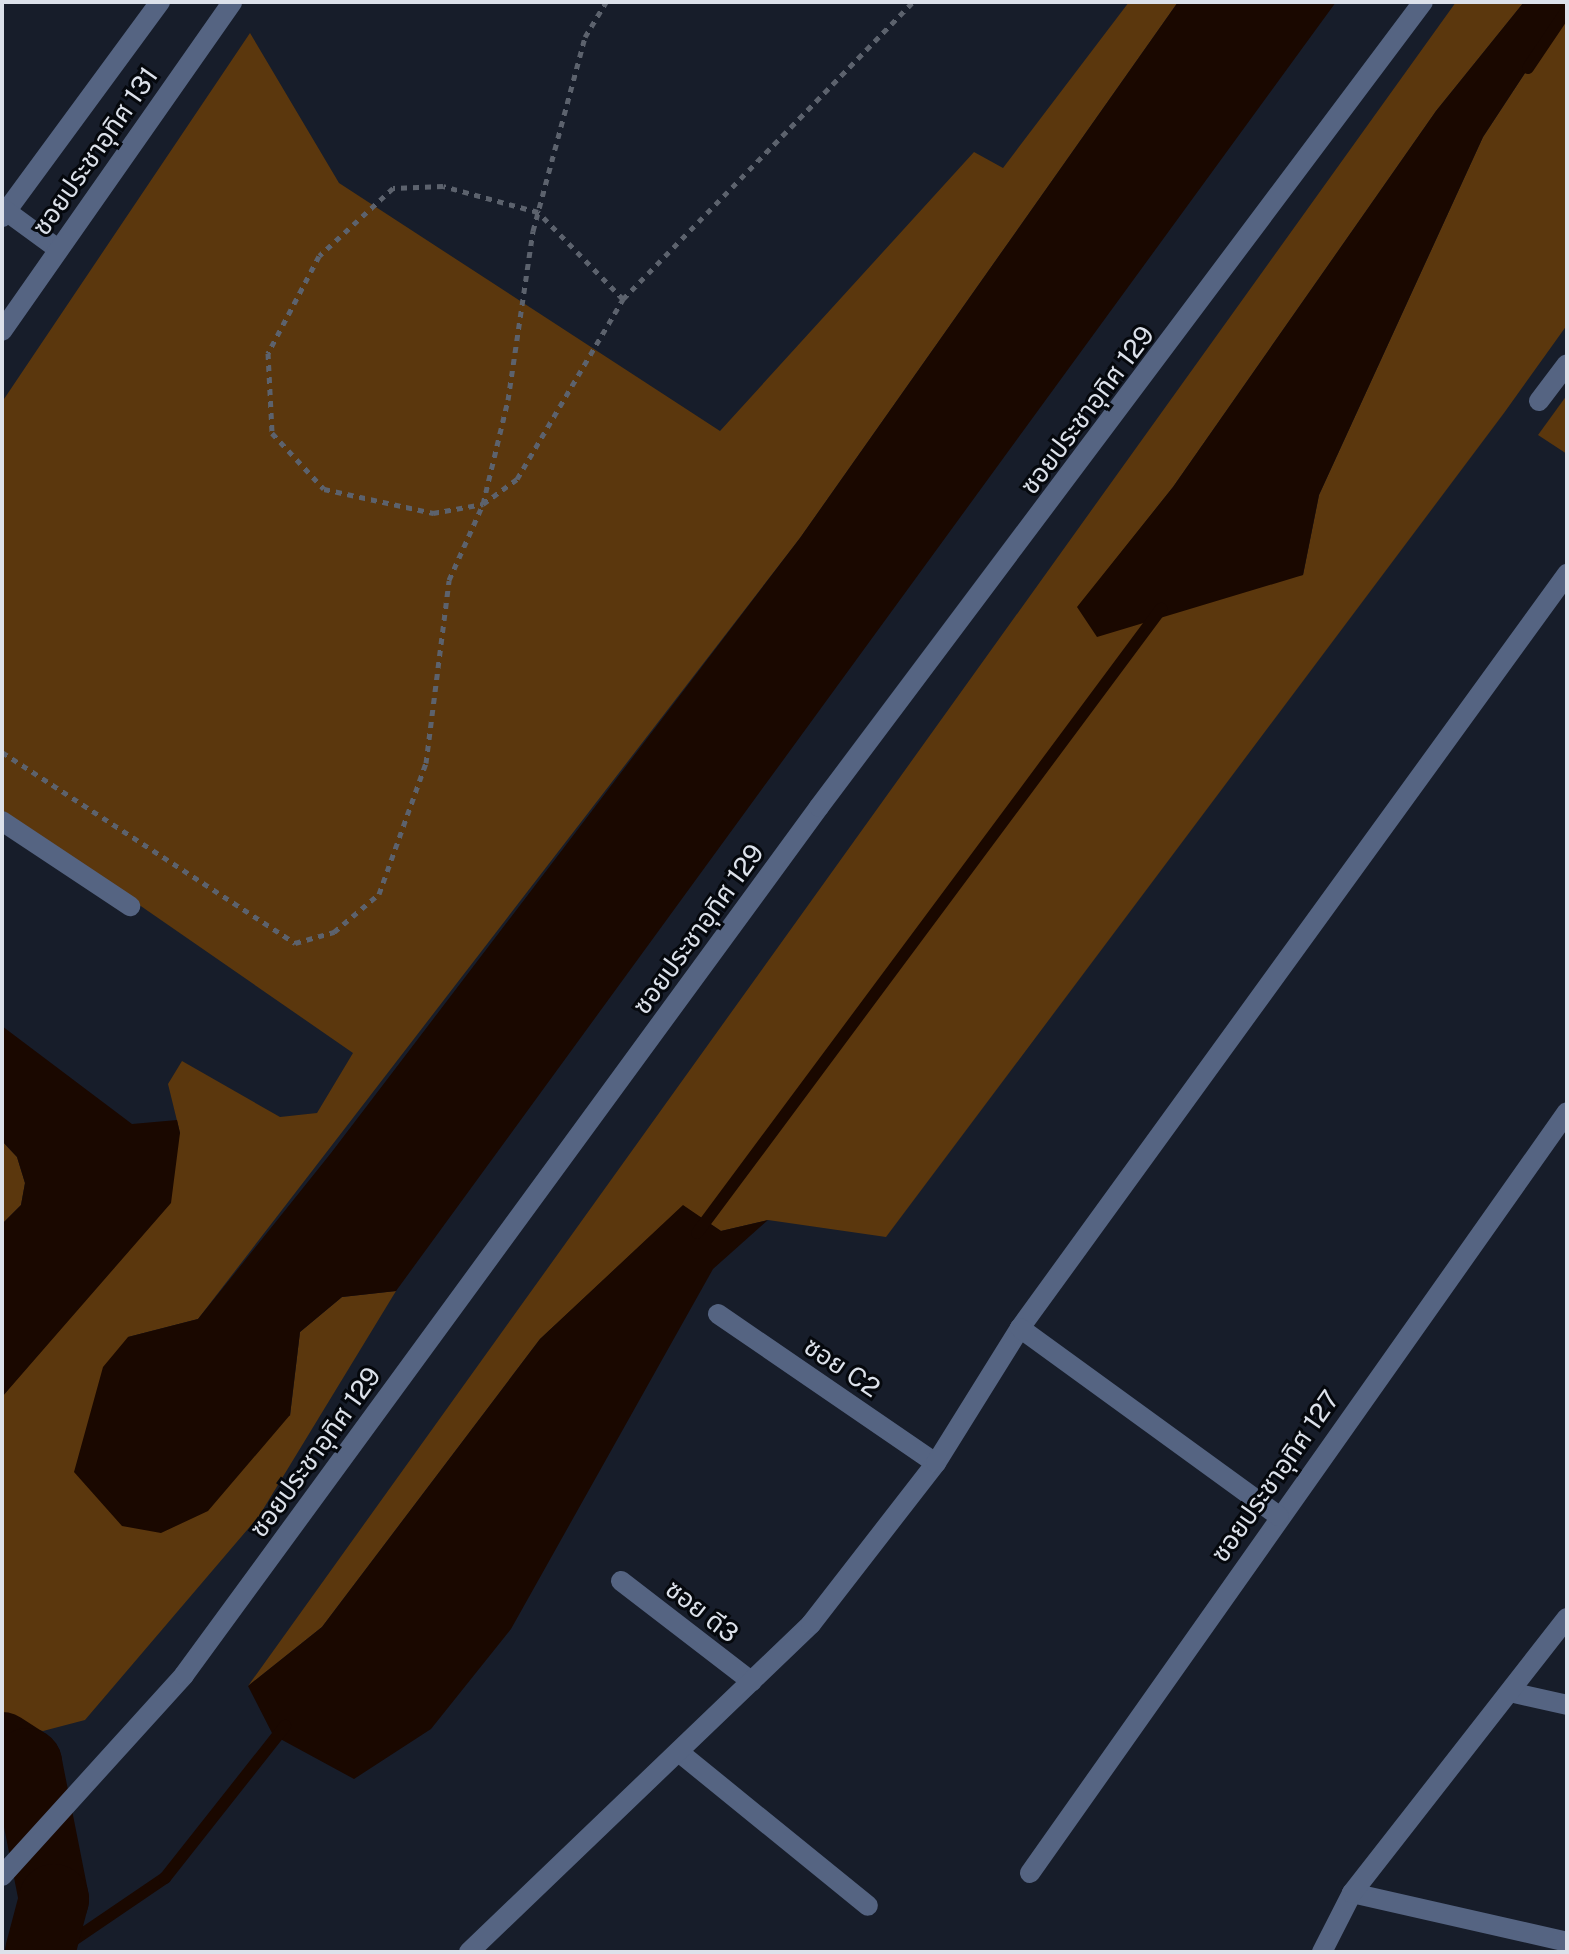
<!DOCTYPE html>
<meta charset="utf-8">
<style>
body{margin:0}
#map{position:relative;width:1569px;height:1954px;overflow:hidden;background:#171d2a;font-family:"Public Sans","Noto Sans Thai",sans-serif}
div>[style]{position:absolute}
.green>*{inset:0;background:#5b370d}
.water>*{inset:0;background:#1a0800}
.stream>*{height:12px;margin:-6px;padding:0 6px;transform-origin:6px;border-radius:6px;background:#1a0800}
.river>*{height:70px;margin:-35px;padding:0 35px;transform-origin:35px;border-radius:35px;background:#1a0800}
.path>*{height:5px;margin-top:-2.5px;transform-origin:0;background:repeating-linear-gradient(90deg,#5c626d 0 6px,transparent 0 12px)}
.service>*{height:20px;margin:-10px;padding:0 10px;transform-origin:10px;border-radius:10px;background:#556482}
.minor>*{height:20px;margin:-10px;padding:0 10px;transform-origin:10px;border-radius:10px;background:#556482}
span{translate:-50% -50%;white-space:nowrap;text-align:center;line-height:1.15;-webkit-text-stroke:6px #05080d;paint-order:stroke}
.street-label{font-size:26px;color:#dce1ea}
.frame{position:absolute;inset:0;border:4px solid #dce1ea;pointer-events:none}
</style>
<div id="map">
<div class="green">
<div style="clip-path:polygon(1129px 2px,1178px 2px,800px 538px,198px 1319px,128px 1337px,290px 1416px,300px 1332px,342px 1297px,396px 1291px,259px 1516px,85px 1720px,43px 1731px,2px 1721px,2px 1397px,63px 1322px,180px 1133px,168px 1084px,182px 1061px,280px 1117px,317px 1113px,353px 1053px,2px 810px,2px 402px,250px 33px,339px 183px,720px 431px,974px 152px,1003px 168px)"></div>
<div style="clip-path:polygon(1456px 2px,1524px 2px,1436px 111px,1173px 487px,1078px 607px,1303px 575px,1319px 495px,1483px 137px,1567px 9px,1567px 325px,1504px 413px,886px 1237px,768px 1220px,721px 1231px,683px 1206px,540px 1339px,322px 1627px,248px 1686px)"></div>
<div style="clip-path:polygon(1567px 395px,1567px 454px,1538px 435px)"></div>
<div style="clip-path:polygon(2px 1141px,17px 1157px,25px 1183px,21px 1205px,2px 1224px)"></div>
</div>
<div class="water">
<div style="clip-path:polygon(1178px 2px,1336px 2px,396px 1291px,342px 1297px,300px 1332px,290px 1415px,208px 1511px,161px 1533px,122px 1526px,74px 1472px,103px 1367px,128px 1337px,198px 1319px,331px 1153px,800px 538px)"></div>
<div style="clip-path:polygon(1524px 2px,1567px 2px,1567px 9px,1483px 137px,1319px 495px,1303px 575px,1097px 637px,1077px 607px,1173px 487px,1436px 111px)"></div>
<div style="clip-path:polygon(2px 1026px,132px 1124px,177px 1120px,180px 1133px,171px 1203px,2px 1397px,2px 1224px,21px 1205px,25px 1183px,17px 1157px,2px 1141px)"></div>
<div style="clip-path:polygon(683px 1205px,721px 1231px,768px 1220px,713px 1269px,511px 1629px,431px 1729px,354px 1779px,273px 1735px,248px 1686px,322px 1627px,540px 1339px)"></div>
</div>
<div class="stream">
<div style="left:1528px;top:68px;width:70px;rotate:-56.1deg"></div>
<div style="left:697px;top:1233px;width:778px;rotate:-53.37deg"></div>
<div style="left:56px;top:1952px;width:132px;rotate:-34.2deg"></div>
<div style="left:165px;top:1878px;width:194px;rotate:-51.7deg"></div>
</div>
<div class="river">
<div style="left:2px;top:1747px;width:30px;rotate:33deg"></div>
<div style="left:27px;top:1763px;width:139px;rotate:78.8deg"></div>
<div style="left:54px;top:1899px;width:55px;rotate:104.8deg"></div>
</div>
<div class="path">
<div style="left:623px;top:299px;width:122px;rotate:-134.3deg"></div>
<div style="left:538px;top:212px;width:98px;rotate:-164.7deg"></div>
<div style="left:443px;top:186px;width:50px;rotate:177.7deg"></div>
<div style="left:393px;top:188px;width:100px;rotate:137.4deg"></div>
<div style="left:319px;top:256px;width:110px;rotate:117.7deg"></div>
<div style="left:268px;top:353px;width:80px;rotate:87.1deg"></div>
<div style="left:272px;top:433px;width:76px;rotate:47.1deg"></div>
<div style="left:324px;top:489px;width:112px;rotate:12.4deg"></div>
<div style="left:433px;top:513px;width:51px;rotate:-10.2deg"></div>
<div style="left:483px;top:504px;width:42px;rotate:-36.3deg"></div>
<div style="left:517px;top:479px;width:209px;rotate:-59.5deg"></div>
<div style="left:623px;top:299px;width:415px;rotate:-45.7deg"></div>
<div style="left:2px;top:752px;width:350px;rotate:33.1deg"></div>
<div style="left:295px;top:943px;width:41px;rotate:-15.8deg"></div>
<div style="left:334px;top:932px;width:59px;rotate:-40.2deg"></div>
<div style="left:379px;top:894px;width:139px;rotate:-70.3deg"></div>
<div style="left:426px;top:763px;width:184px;rotate:-82.8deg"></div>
<div style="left:449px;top:580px;width:83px;rotate:-65.9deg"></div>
<div style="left:483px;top:504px;width:107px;rotate:-76.5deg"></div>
<div style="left:508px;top:400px;width:171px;rotate:-81.6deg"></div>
<div style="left:533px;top:231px;width:201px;rotate:-75deg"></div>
<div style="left:585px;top:37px;width:41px;rotate:-59deg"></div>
</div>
<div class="service">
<div style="left:2px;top:217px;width:267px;rotate:-53.7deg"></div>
<div style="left:1539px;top:401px;width:46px;rotate:-52.9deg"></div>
</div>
<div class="minor">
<div style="left:2px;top:208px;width:69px;rotate:36.2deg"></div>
<div style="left:2px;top:331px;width:401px;rotate:-55deg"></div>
<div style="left:2px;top:821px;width:154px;rotate:33.6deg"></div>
<div style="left:718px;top:1314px;width:264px;rotate:34.4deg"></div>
<div style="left:1020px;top:1328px;width:932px;rotate:-54.04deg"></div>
<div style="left:621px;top:1581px;width:165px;rotate:37.6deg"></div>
<div style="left:1510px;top:1692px;width:58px;rotate:12.8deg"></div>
<div style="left:680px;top:1753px;width:242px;rotate:39.1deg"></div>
<div style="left:1030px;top:1873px;width:931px;rotate:-54.79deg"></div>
<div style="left:2px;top:1876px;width:271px;rotate:-47.8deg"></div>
<div style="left:184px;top:1675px;width:1075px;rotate:-53.81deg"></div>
<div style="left:819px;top:807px;width:1006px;rotate:-53.12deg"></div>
<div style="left:1352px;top:1893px;width:221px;rotate:12.8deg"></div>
<div style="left:469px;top:1952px;width:474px;rotate:-43.8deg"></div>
<div style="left:811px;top:1624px;width:204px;rotate:-52.2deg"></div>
<div style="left:936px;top:1463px;width:159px;rotate:-58.1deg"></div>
<div style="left:1020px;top:1328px;width:320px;rotate:36deg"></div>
<div style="left:1322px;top:1952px;width:66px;rotate:-63deg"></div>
<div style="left:1352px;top:1893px;width:349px;rotate:-52deg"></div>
</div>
<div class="street-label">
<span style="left:95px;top:151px;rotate:-55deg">ซอยประชาอุทิศ 131</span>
<span style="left:1087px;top:410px;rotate:-53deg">ซอยประชาอุทิศ 129</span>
<span style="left:698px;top:929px;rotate:-54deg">ซอยประชาอุทิศ 129</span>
<span style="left:842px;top:1367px;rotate:34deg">ซอย C2</span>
<span style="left:315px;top:1452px;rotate:-54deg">ซอยประชาอุทิศ 129</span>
<span style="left:1275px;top:1476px;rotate:-55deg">ซอยประชาอุทิศ 127</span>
<span style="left:702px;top:1611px;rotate:38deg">ซอย ดี3</span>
</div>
<div class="frame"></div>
</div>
